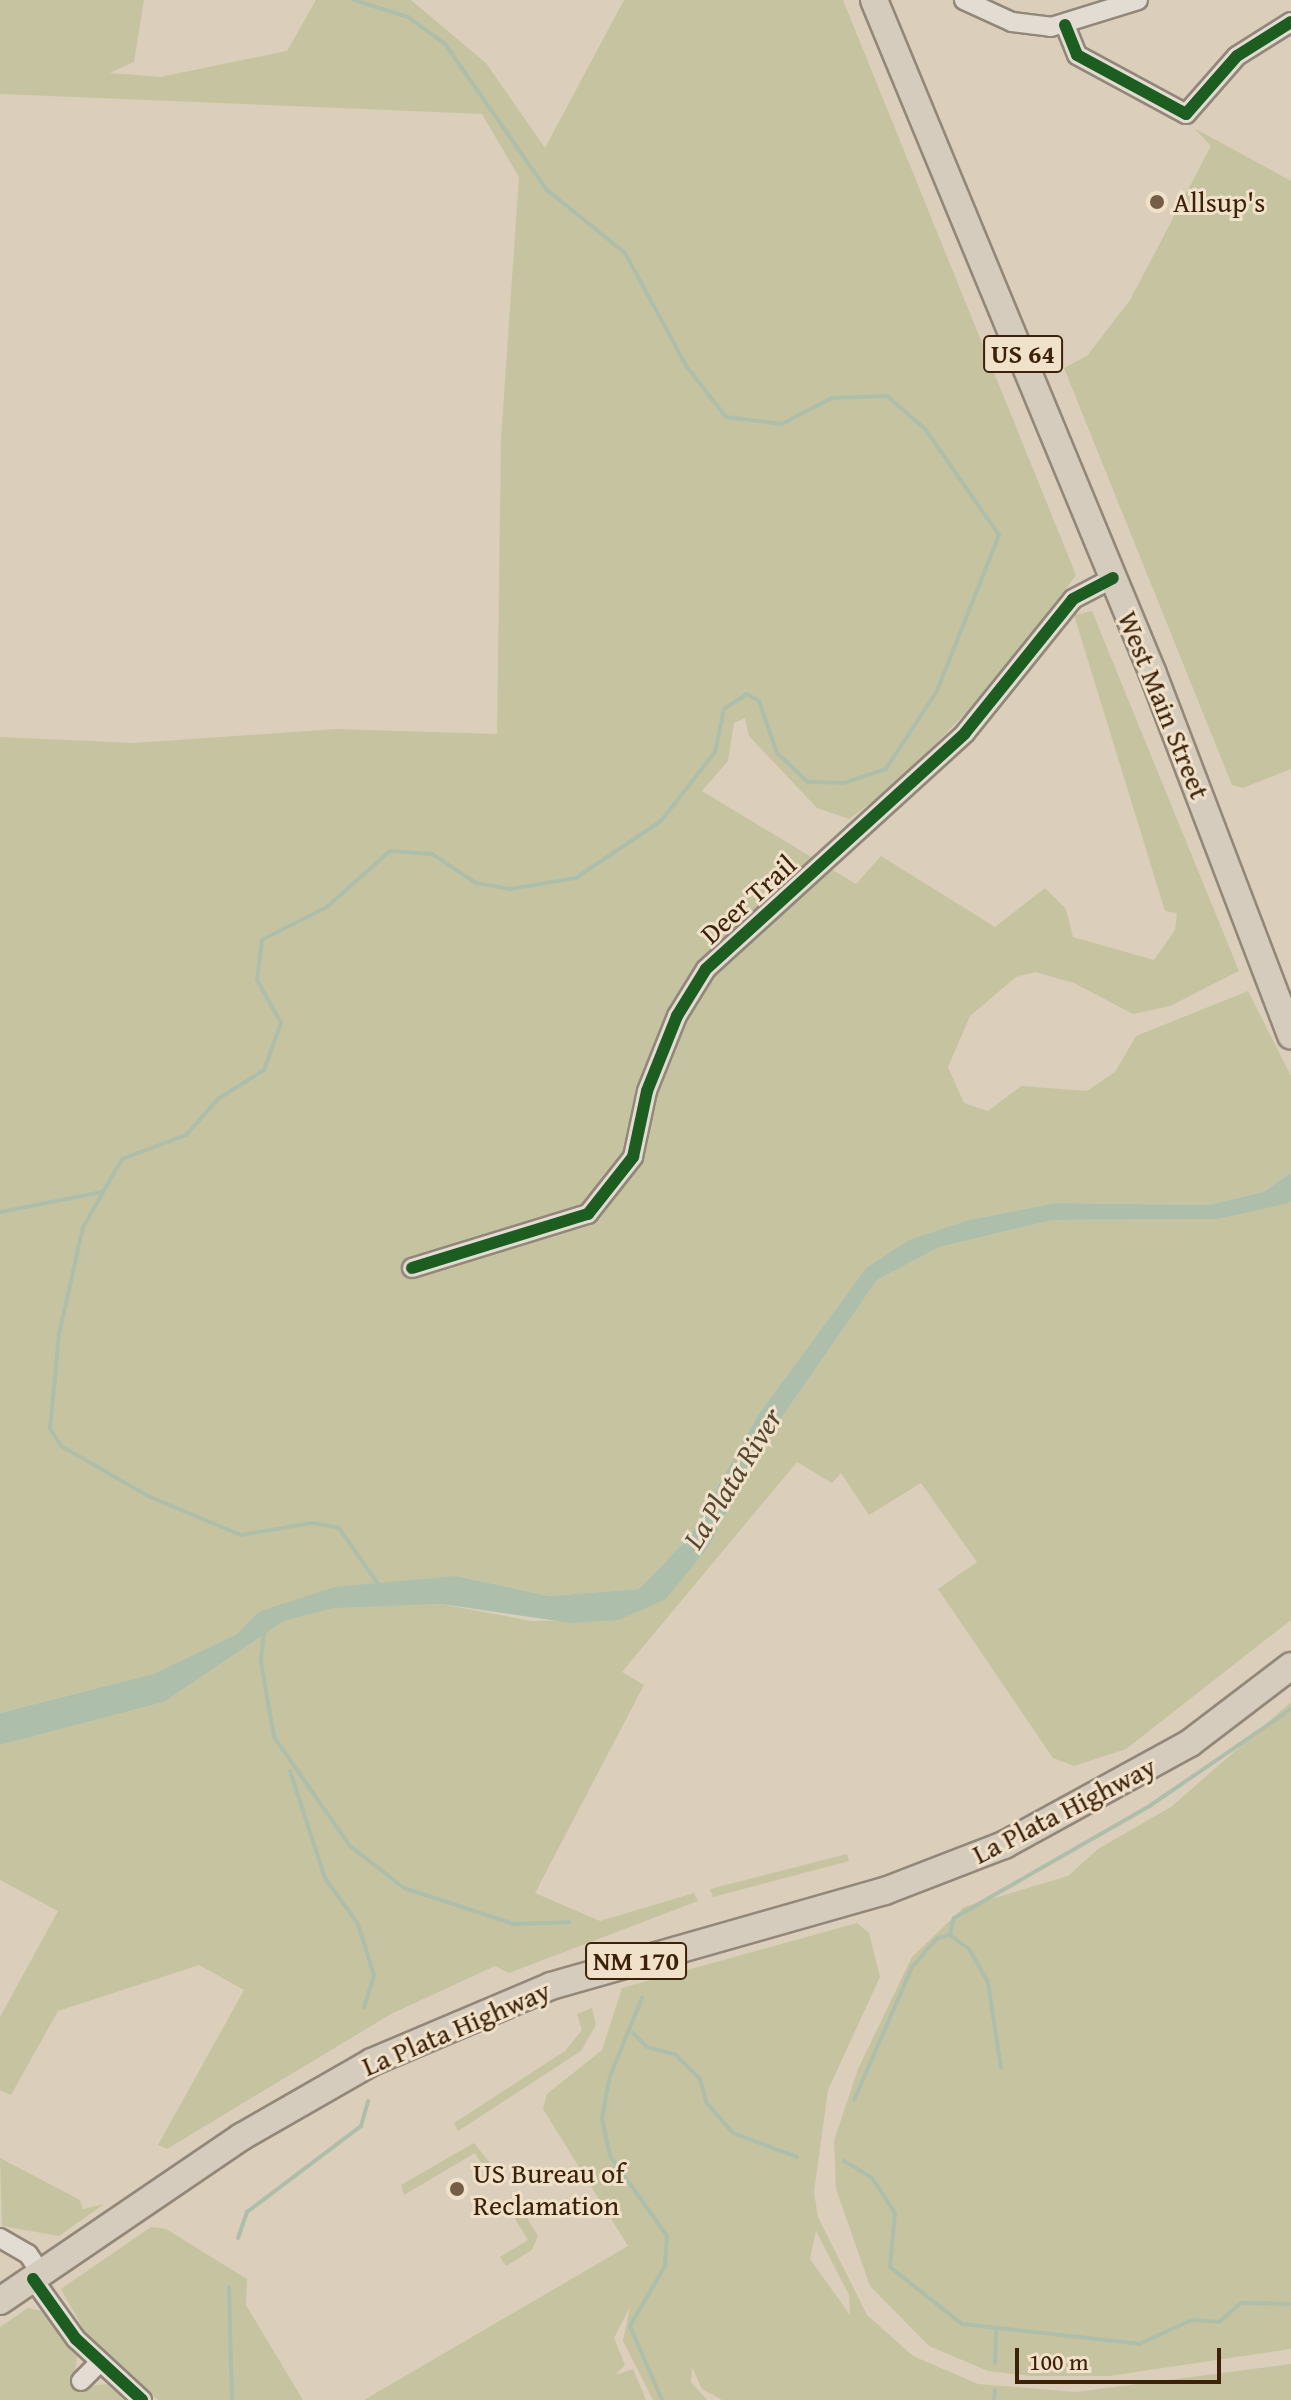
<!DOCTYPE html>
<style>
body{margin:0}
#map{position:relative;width:1291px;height:2400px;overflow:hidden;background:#dbceba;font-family:"Gentium Book Plus",serif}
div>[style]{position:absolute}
.green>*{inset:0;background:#c6c4a0}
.water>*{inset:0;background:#adbfab}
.stream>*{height:4px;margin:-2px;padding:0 2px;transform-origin:2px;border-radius:2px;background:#adbfab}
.roads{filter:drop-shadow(2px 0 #928779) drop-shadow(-2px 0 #928779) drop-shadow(0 2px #928779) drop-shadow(0 -2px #928779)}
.minor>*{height:18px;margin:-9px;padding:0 9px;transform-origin:9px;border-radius:9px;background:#e3dcd2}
.highway>*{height:26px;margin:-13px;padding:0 13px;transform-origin:13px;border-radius:13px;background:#d6ccbd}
.cycleway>*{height:12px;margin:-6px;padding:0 6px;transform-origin:6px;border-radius:6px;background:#1b5e20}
.dots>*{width:22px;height:22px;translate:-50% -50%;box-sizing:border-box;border:4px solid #f0e1ca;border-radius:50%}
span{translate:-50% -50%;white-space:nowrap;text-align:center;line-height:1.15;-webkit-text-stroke:6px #f0e1ca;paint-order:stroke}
.shield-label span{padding:2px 6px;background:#f0e1ca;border:2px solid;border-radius:6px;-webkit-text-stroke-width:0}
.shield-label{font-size:26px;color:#3d2209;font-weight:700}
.poi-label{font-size:28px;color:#3d2209}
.left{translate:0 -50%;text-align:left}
.street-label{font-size:28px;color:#3d2209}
.water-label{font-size:30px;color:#544830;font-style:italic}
.scale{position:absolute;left:1015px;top:2348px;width:206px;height:36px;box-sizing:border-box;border:4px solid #3d2209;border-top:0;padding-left:10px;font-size:24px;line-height:28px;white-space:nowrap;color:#3d2209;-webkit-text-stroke:6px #f0e1ca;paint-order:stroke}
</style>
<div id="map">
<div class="green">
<div style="clip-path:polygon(0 0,144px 0,134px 62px,110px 73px,160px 77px,287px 51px,316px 0,411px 0,486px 63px,545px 148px,624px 0,843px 0,1076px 575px,1009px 669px,895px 785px,849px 819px,817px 808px,749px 736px,745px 718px,734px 723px,728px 761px,702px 791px,856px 884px,881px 856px,995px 927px,1045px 888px,1066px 909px,1073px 937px,1154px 960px,1175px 930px,1177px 913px,1165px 911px,1074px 615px,1092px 611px,1239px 971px,1170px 1006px,1133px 1014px,1074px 983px,1035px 972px,1016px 977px,970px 1016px,948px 1067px,964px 1103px,988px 1111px,1021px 1086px,1087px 1091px,1115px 1072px,1136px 1036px,1248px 991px,1291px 1076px,1291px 1173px,1263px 1192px,1208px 1205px,1055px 1203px,969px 1220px,866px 1268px,758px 1415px,690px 1536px,639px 1589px,549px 1596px,456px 1576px,258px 1612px,237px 1634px,153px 1674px,0 1713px,0 737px,134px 743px,336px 729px,497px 734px,501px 439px,519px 177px,482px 114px,0 94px)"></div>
<div style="clip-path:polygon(1194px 128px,1291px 181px,1291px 769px,1243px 788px,1232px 785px,1064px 368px,1087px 356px,1130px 300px,1211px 146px)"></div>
<div style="clip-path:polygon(1291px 1202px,1291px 1620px,1126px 1749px,1074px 1766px,1053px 1758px,938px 1589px,977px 1562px,921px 1483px,869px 1515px,841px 1473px,832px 1483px,797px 1462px,622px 1672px,644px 1685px,535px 1893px,600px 1921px,694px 1893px,698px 1901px,509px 1973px,495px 1966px,391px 2014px,167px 2149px,158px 2145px,244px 1990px,199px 1965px,58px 2011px,11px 2095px,0 2090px,0 2017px,58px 1911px,0 1880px,0 1745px,164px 1702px,284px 1621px,334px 1607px,441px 1604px,531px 1621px,619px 1620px,709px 1546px,760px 1449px,877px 1280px,940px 1247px,1053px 1220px,1218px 1219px)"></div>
<div style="clip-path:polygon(1291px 1702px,1291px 2349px,1109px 2376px,1031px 2376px,988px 2371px,929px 2346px,870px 2286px,836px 2189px,834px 2141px,858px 2069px,912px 1957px,964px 1907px,1068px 1876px,1098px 1849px,1171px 1807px)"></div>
<div style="clip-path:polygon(847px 1854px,849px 1861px,713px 1897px,710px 1889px)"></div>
<div style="clip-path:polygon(evenodd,857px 1923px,869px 1933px,880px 1977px,828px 2090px,814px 2192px,818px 2217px,867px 2315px,913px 2356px,978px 2384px,1076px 2392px,1291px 2364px,1291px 2400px,722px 2400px,702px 2389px,692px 2367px,691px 2382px,707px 2400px,653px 2400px,623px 2341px,630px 2307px,614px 2338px,625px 2365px,615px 2375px,633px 2369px,646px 2400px,364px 2400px,628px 2246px,543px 2109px,547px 2094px,602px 2050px,622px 1988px,857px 1923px,816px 2231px,849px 2295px,850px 2315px,810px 2259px,816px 2231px)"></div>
<div style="clip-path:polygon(592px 2008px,596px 2025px,581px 2051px,458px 2131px,454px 2123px,565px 2051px,582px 2030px,577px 2014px)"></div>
<div style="clip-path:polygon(474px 2143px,503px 2179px,494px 2184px,475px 2153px,404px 2195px,401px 2185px)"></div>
<div style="clip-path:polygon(0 2158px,80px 2200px,83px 2209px,104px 2204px,59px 2236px,2px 2226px)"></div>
<div style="clip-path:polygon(516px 2200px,538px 2236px,532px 2250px,506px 2266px,500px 2257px,528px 2240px,507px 2206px)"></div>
<div style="clip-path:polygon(151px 2227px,166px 2229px,247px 2279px,246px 2305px,303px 2400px,158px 2400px,85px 2332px,61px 2289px)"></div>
<div style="clip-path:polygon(28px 2308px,43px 2311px,77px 2355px,75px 2376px,88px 2386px,108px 2384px,128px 2400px,0 2400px,0 2327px)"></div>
</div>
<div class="water">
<div style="clip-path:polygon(1291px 1173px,1291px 1202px,1285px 1204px,1218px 1219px,1053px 1220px,940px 1247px,877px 1280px,760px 1449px,709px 1546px,666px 1599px,619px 1620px,572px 1623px,441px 1604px,333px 1608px,284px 1621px,164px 1702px,0 1745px,0 1713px,153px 1674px,237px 1634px,258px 1612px,334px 1587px,456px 1576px,549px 1596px,639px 1589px,690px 1536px,758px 1415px,866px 1268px,909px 1240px,969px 1220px,1055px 1203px,1208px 1205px,1263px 1192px)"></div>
</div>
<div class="stream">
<div style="left:354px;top:0;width:57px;rotate:17.5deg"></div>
<div style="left:408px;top:17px;width:46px;rotate:36.1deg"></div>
<div style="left:445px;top:44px;width:178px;rotate:55.1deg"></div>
<div style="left:547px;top:190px;width:100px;rotate:38.9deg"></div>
<div style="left:625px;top:253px;width:130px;rotate:61.5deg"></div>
<div style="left:687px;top:367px;width:63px;rotate:52deg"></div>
<div style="left:726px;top:417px;width:56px;rotate:7.1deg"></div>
<div style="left:782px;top:424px;width:56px;rotate:-27.5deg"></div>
<div style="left:832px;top:398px;width:55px;rotate:-2.1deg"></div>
<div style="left:887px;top:396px;width:50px;rotate:41deg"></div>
<div style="left:925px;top:429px;width:129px;rotate:55.1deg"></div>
<div style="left:999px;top:535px;width:168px;rotate:111.7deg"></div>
<div style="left:937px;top:691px;width:93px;rotate:123.2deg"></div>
<div style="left:886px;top:769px;width:44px;rotate:161.6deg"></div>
<div style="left:844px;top:783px;width:36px;rotate:-178deg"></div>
<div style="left:808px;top:782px;width:42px;rotate:-136.9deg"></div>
<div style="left:777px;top:753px;width:55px;rotate:-109.1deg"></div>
<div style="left:759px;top:701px;width:14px;rotate:-150deg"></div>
<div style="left:747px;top:694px;width:27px;rotate:147deg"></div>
<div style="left:724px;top:709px;width:44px;rotate:101.8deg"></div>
<div style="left:715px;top:752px;width:88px;rotate:128deg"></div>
<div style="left:661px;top:821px;width:102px;rotate:146.2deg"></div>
<div style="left:576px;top:878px;width:67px;rotate:170.5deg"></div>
<div style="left:510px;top:889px;width:35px;rotate:-170deg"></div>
<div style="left:476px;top:883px;width:53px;rotate:-146.6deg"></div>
<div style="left:432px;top:854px;width:42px;rotate:-175.9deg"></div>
<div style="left:390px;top:851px;width:84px;rotate:138.4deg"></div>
<div style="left:327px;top:907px;width:73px;rotate:153.1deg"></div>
<div style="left:262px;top:940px;width:40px;rotate:97.1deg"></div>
<div style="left:257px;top:980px;width:49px;rotate:60.8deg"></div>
<div style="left:281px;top:1023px;width:50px;rotate:109.9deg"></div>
<div style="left:264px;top:1070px;width:54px;rotate:147.8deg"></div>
<div style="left:218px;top:1099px;width:48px;rotate:131.6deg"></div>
<div style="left:186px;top:1135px;width:68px;rotate:159.4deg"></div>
<div style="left:122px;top:1159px;width:78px;rotate:119.8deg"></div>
<div style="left:83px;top:1227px;width:110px;rotate:102.6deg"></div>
<div style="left:59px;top:1334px;width:95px;rotate:95.4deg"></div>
<div style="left:50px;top:1429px;width:20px;rotate:57deg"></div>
<div style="left:61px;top:1446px;width:100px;rotate:29.9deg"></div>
<div style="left:148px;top:1496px;width:101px;rotate:22.8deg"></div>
<div style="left:241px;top:1535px;width:72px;rotate:-9.6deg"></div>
<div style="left:312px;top:1523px;width:27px;rotate:10deg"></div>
<div style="left:339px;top:1528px;width:73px;rotate:55deg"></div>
<div style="left:0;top:1212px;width:104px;rotate:-11.1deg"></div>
<div style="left:264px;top:1631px;width:31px;rotate:96deg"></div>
<div style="left:261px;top:1662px;width:76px;rotate:80.2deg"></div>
<div style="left:274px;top:1737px;width:133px;rotate:55.1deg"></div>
<div style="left:350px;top:1846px;width:68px;rotate:37.9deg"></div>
<div style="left:404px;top:1888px;width:116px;rotate:18.1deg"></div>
<div style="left:514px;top:1924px;width:55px;rotate:-2.1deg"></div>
<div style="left:290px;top:1771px;width:113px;rotate:71.9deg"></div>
<div style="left:325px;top:1878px;width:57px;rotate:54.3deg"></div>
<div style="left:358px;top:1924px;width:53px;rotate:72.6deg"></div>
<div style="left:374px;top:1975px;width:34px;rotate:107deg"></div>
<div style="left:642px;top:1998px;width:84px;rotate:112.3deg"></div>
<div style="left:610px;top:2076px;width:43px;rotate:100.8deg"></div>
<div style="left:602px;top:2118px;width:39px;rotate:78deg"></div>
<div style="left:610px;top:2156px;width:98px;rotate:54.5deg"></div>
<div style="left:667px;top:2236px;width:30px;rotate:94deg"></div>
<div style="left:665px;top:2266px;width:69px;rotate:120.3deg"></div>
<div style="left:630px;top:2326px;width:81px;rotate:66.6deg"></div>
<div style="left:633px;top:2033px;width:20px;rotate:45deg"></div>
<div style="left:647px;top:2047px;width:30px;rotate:15deg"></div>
<div style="left:676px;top:2055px;width:34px;rotate:45deg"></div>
<div style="left:700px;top:2079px;width:24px;rotate:75deg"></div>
<div style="left:706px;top:2102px;width:41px;rotate:48.9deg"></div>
<div style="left:733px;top:2133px;width:68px;rotate:20.6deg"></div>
<div style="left:1001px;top:2068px;width:87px;rotate:-98.6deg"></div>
<div style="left:988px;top:1982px;width:38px;rotate:-120deg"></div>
<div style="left:969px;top:1949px;width:24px;rotate:-144deg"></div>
<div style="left:950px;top:1935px;width:17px;rotate:-77deg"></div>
<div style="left:954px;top:1918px;width:227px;rotate:-29.8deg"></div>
<div style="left:1151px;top:1805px;width:170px;rotate:-34.4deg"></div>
<div style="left:854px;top:2100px;width:145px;rotate:-66.4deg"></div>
<div style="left:912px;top:1967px;width:38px;rotate:-49deg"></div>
<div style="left:937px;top:1938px;width:13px;rotate:-13deg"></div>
<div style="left:844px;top:2161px;width:33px;rotate:31deg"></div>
<div style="left:872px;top:2178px;width:42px;rotate:56.7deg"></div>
<div style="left:895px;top:2213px;width:54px;rotate:95.3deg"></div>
<div style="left:890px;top:2267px;width:92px;rotate:38.4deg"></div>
<div style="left:962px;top:2324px;width:178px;rotate:6.4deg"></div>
<div style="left:1139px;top:2344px;width:58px;rotate:-24.4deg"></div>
<div style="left:1192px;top:2320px;width:27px;rotate:4deg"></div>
<div style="left:1219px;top:2322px;width:29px;rotate:-41deg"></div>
<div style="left:1241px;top:2303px;width:50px;rotate:1.1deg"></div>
<div style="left:238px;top:2238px;width:28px;rotate:-71deg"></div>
<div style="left:247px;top:2212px;width:143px;rotate:-37deg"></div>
<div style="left:361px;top:2126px;width:26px;rotate:-74deg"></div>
<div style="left:229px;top:2287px;width:113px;rotate:88.5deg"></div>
<div style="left:995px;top:2363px;width:35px;rotate:-88deg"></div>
<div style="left:994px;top:2400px;width:10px;rotate:-84deg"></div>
</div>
<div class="roads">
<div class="minor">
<div style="left:964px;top:0;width:53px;rotate:24.6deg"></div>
<div style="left:1012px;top:22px;width:39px;rotate:7deg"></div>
<div style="left:1051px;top:27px;width:91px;rotate:-17.2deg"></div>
<div style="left:1065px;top:25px;width:32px;rotate:68deg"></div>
<div style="left:1077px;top:55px;width:124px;rotate:28.4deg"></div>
<div style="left:1186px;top:114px;width:77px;rotate:-48.7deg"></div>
<div style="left:1237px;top:56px;width:64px;rotate:-32.2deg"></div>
<div style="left:412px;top:1268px;width:184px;rotate:-17.1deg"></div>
<div style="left:588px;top:1214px;width:73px;rotate:-51.7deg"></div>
<div style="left:633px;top:1157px;width:67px;rotate:-78deg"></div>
<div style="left:647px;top:1091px;width:81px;rotate:-68.2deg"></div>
<div style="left:677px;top:1016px;width:55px;rotate:-58.3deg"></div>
<div style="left:706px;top:969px;width:350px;rotate:-42.3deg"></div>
<div style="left:965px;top:733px;width:172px;rotate:-51.1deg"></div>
<div style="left:1073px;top:599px;width:45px;rotate:-27.7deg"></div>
<div style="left:0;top:2238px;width:32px;rotate:30deg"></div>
<div style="left:28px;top:2254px;width:23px;rotate:56deg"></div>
<div style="left:33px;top:2279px;width:74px;rotate:54.4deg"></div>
<div style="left:76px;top:2339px;width:90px;rotate:42.7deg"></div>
<div style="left:81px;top:2381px;width:25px;rotate:-45deg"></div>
</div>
<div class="highway">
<div style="left:874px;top:0;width:729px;rotate:67.51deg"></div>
<div style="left:1153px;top:674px;width:387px;rotate:69.1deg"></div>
<div style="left:0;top:2301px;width:292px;rotate:-34.2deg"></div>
<div style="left:241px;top:2137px;width:151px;rotate:-29.8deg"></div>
<div style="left:372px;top:2062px;width:194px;rotate:-23deg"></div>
<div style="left:551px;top:1986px;width:347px;rotate:-15.9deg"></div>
<div style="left:885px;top:1891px;width:128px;rotate:-21.1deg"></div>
<div style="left:1004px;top:1845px;width:212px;rotate:-28.7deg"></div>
<div style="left:1190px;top:1743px;width:127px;rotate:-37.3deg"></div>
</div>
</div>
<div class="cycleway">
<div style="left:1065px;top:25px;width:32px;rotate:68deg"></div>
<div style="left:1077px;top:55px;width:124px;rotate:28.4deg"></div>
<div style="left:1186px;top:114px;width:77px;rotate:-48.7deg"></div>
<div style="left:1237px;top:56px;width:64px;rotate:-32.2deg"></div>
<div style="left:412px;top:1268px;width:184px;rotate:-17.1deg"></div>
<div style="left:588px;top:1214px;width:73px;rotate:-51.7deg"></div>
<div style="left:633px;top:1157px;width:67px;rotate:-78deg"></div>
<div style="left:647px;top:1091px;width:81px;rotate:-68.2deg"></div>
<div style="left:677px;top:1016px;width:55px;rotate:-58.3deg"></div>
<div style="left:706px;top:969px;width:350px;rotate:-42.3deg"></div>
<div style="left:965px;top:733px;width:172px;rotate:-51.1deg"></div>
<div style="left:1073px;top:599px;width:45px;rotate:-27.7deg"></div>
<div style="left:33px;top:2279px;width:74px;rotate:54.4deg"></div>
<div style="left:76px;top:2339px;width:90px;rotate:42.7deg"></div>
</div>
<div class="dots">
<div style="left:1157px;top:202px;background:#745e47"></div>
<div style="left:457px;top:2189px;background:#745e47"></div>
</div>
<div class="shield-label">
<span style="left:1023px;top:354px">US 64</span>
<span style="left:636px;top:1961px">NM 170</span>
</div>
<div class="poi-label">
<span class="left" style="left:1173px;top:202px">Allsup's</span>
<span class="left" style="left:473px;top:2189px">US Bureau of<br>Reclamation</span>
</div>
<div class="street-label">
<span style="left:1164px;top:705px;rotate:68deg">West Main Street</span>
<span style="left:748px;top:899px;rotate:-42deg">Deer Trail</span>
<span style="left:1064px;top:1810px;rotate:-27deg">La Plata Highway</span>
<span style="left:456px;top:2028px;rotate:-23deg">La Plata Highway</span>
</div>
<div class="water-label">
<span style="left:732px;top:1478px;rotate:-58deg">La Plata River</span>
</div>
<div class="scale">100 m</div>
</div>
